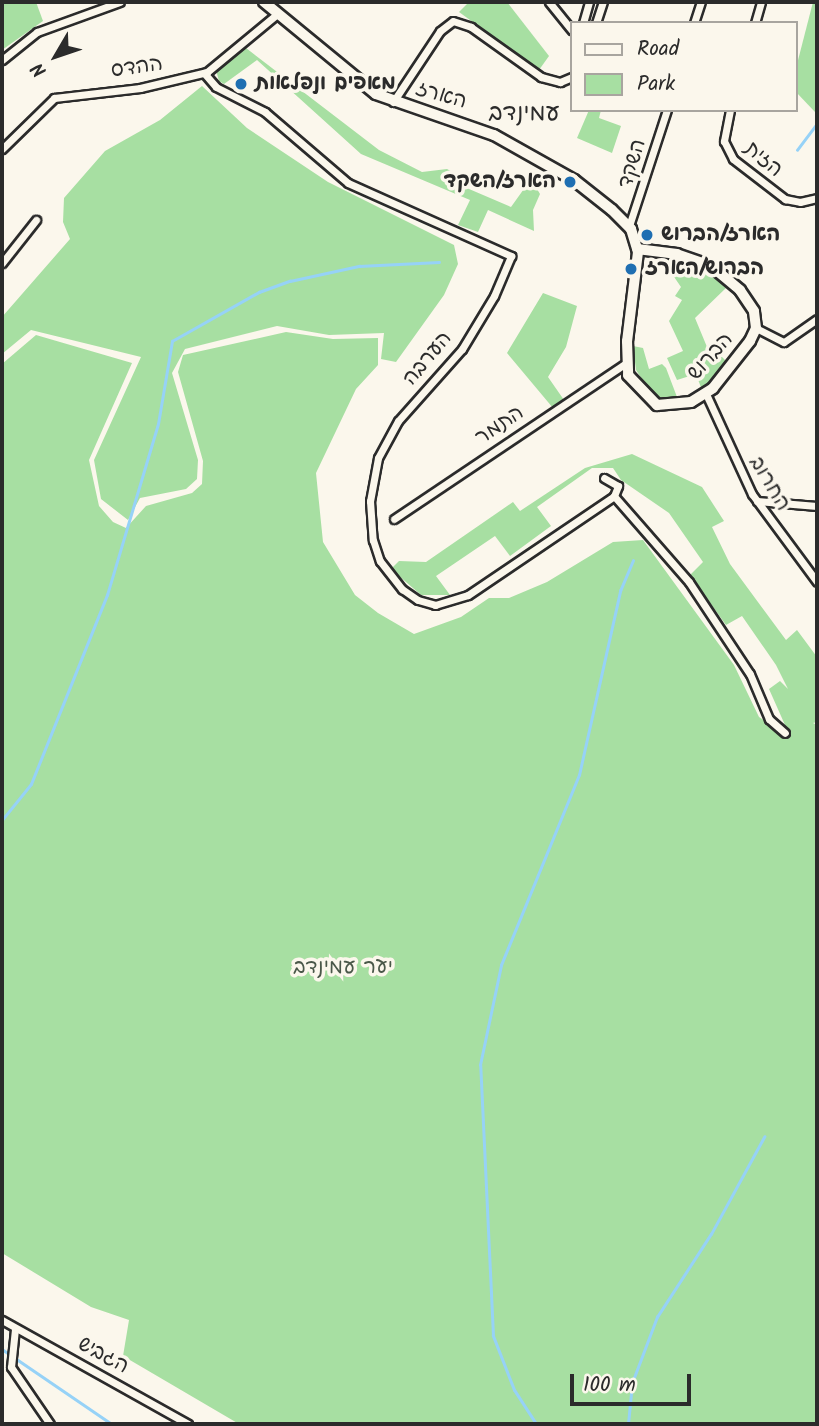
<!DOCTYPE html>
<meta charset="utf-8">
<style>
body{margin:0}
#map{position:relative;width:819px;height:1426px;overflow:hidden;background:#fbf7ec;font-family:Kalam,"Playpen Sans Hebrew",sans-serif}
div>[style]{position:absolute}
.green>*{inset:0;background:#a7dfa2}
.stream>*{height:2.5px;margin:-1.25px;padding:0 1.25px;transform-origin:1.25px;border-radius:1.25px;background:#96d2f7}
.roads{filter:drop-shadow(2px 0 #2b2b2b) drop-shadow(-2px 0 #2b2b2b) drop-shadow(0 2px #2b2b2b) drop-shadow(0 -2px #2b2b2b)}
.street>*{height:7px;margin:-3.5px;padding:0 3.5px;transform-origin:3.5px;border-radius:3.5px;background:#fbf7ec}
.secondary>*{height:10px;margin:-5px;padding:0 5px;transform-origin:5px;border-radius:5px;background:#fbf7ec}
.dots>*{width:19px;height:19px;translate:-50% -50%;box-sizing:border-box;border:4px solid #fbf7ec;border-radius:50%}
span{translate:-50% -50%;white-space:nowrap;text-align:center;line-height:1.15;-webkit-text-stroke:7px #fbf7ec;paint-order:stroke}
.street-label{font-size:21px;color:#2b2b2b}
.poi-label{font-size:21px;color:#2b2b2b;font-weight:700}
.left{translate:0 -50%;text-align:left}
.right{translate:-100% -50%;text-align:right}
.park-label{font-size:21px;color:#4a5849}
.quarter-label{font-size:24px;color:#2b2b2b}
.frame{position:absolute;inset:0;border:4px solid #2b2b2b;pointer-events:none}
.legend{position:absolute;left:570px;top:21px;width:228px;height:91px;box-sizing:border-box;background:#fbf7ec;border:2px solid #a8a59f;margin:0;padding:9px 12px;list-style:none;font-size:21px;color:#2b2b2b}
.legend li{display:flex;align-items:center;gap:14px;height:35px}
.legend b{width:35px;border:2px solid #a8a59f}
.north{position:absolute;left:21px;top:21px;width:70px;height:70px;-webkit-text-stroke:5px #fbf7ec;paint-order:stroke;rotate:231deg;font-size:19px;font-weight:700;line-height:28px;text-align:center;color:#2b2b2b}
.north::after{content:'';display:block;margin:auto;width:24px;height:32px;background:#2b2b2b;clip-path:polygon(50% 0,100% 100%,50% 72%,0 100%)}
.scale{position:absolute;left:570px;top:1374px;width:121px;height:32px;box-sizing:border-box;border:4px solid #2b2b2b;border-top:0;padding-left:9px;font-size:21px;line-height:24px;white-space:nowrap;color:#2b2b2b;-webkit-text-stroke:5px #fbf7ec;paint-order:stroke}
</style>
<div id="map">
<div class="green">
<div style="clip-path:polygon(2px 2px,36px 2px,43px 21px,2px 50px)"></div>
<div style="clip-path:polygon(469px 2px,507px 2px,549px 56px,539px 70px,459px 12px)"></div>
<div style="clip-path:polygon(813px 2px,817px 2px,815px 112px,796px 92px,796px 68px)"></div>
<div style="clip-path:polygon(246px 48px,379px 150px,422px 172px,447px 169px,456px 174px,455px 183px,511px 207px,531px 179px,540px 194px,533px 210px,534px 231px,488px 210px,478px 232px,458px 225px,470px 200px,361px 154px,257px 60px,224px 84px,219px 81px,216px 70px)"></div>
<div style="clip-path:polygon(202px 86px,247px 128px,328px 182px,454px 245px,458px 264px,444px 295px,396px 362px,381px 359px,384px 333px,329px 335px,277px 326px,185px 349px,172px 373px,198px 460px,197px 479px,186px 489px,140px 498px,128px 520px,101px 499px,94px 460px,141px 357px,31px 330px,2px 354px,2px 317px,70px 239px,63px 222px,64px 198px,105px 151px,160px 120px)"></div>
<div style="clip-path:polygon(589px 110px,601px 110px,599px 118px,621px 126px,612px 153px,577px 138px)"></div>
<div style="clip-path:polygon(661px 258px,698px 266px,727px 287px,695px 318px,712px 359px,722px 357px,726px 361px,703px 393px,696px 374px,677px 380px,667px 358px,683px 351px,669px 321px,682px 300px,675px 296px,681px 287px)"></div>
<div style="clip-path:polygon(543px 293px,577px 306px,566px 347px,548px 377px,564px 400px,553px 408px,507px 353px)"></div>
<div style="clip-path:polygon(286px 332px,333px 339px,378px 338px,378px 365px,356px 389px,316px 473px,323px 542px,355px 595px,378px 613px,414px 634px,461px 617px,489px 598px,509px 598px,547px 582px,613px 542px,643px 540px,734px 665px,759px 717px,780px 731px,785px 725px,769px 689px,780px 681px,788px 689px,776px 665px,742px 616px,726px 625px,690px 575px,703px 562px,669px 513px,621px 480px,613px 468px,592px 468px,537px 507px,551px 526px,510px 556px,495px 536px,436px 576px,450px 595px,421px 595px,391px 569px,399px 561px,426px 562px,513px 502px,520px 511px,585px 468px,632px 454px,702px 487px,724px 521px,712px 527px,730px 564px,786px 640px,797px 630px,817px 657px,817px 722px,813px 723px,817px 725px,817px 1424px,239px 1424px,123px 1356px,129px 1320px,91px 1307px,2px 1253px,2px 364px,36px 335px,132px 363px,89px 460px,99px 506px,113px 522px,126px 528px,146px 506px,192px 493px,202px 484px,203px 461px,178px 372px,183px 355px)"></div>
<div style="clip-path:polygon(633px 346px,643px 348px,649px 369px,662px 364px,666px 368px,677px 397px,665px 400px,653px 396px,636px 370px)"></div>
</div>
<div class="stream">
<div style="left:797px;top:150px;width:34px;rotate:-53deg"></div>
<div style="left:2px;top:820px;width:46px;rotate:-51.1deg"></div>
<div style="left:31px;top:784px;width:204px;rotate:-68.1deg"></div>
<div style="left:107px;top:595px;width:178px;rotate:-73.4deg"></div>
<div style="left:158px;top:424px;width:84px;rotate:-80.4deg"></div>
<div style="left:172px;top:341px;width:100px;rotate:-29.4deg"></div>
<div style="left:259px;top:292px;width:33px;rotate:-20deg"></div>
<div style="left:290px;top:281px;width:71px;rotate:-12.3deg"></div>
<div style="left:359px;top:266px;width:80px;rotate:-2.9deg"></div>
<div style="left:2px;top:1349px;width:133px;rotate:34.3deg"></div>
<div style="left:536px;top:1424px;width:40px;rotate:-122.9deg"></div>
<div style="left:514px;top:1390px;width:58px;rotate:-111.3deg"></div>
<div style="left:493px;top:1336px;width:271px;rotate:-92.7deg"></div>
<div style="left:480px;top:1065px;width:102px;rotate:-78.1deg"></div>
<div style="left:501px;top:965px;width:205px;rotate:-67.7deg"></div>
<div style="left:579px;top:775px;width:189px;rotate:-77.4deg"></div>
<div style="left:620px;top:591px;width:33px;rotate:-67deg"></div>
<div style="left:628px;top:1424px;width:41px;rotate:-84.4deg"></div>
<div style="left:632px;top:1383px;width:71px;rotate:-69.3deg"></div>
<div style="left:657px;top:1317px;width:99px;rotate:-57deg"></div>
<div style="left:711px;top:1234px;width:111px;rotate:-61.3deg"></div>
</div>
<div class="roads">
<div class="street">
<div style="left:549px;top:2px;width:36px;rotate:51deg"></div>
<div style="left:583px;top:23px;width:22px;rotate:-74deg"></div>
<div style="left:596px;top:23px;width:22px;rotate:-72deg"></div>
<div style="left:694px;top:23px;width:22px;rotate:-72deg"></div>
<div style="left:755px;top:23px;width:22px;rotate:-74deg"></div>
<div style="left:2px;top:60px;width:45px;rotate:-38.7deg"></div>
<div style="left:37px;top:32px;width:88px;rotate:-19.9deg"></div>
<div style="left:204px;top:73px;width:18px;rotate:49deg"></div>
<div style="left:216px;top:87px;width:55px;rotate:27deg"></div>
<div style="left:265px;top:112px;width:109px;rotate:40.5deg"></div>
<div style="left:348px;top:183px;width:179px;rotate:24.1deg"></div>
<div style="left:511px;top:256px;width:43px;rotate:113deg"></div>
<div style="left:494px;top:296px;width:62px;rotate:121.1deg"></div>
<div style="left:462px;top:349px;width:96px;rotate:131.6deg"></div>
<div style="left:398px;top:421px;width:42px;rotate:118.4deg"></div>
<div style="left:378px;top:458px;width:44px;rotate:100.5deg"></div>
<div style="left:370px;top:501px;width:39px;rotate:86deg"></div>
<div style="left:373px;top:540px;width:22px;rotate:72deg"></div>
<div style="left:380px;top:561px;width:36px;rotate:52deg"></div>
<div style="left:402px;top:589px;width:19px;rotate:35deg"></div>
<div style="left:418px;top:600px;width:18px;rotate:16deg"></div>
<div style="left:435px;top:605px;width:34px;rotate:-17deg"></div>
<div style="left:468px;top:595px;width:176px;rotate:-34.1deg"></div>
<div style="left:614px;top:496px;width:11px;rotate:-68deg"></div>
<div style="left:618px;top:486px;width:16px;rotate:-150deg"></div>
<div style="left:393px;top:102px;width:85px;rotate:-56.5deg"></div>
<div style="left:440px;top:31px;width:16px;rotate:-38deg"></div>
<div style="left:453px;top:21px;width:19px;rotate:18deg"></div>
<div style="left:471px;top:27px;width:86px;rotate:35.5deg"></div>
<div style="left:541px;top:77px;width:20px;rotate:15deg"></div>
<div style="left:560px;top:82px;width:13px;rotate:-23deg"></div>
<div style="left:730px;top:110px;width:32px;rotate:101deg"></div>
<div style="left:724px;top:141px;width:20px;rotate:63deg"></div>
<div style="left:733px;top:159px;width:66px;rotate:37.6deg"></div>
<div style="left:785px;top:199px;width:15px;rotate:11deg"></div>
<div style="left:800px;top:202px;width:17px;rotate:-13deg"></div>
<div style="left:2px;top:149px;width:73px;rotate:-44.4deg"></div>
<div style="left:54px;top:98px;width:87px;rotate:-6.6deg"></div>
<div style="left:140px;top:88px;width:69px;rotate:-13.4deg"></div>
<div style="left:207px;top:72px;width:91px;rotate:-39.6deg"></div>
<div style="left:629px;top:226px;width:122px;rotate:-71.9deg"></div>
<div style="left:2px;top:263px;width:55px;rotate:-51.7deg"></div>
<div style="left:756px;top:328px;width:31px;rotate:27deg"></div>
<div style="left:784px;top:342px;width:40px;rotate:-34.9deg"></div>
<div style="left:706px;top:394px;width:110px;rotate:65.3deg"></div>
<div style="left:752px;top:494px;width:109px;rotate:53.5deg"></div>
<div style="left:614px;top:496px;width:114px;rotate:48.9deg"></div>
<div style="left:689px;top:582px;width:110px;rotate:56.5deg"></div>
<div style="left:750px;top:674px;width:49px;rotate:67.1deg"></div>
<div style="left:769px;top:719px;width:21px;rotate:41deg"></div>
<div style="left:757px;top:501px;width:60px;rotate:4.8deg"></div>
<div style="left:394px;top:519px;width:280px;rotate:-33.9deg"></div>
<div style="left:2px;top:1320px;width:213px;rotate:29.2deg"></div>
<div style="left:15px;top:1329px;width:38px;rotate:96deg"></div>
<div style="left:11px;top:1367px;width:69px;rotate:55.6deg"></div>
</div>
<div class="secondary">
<div style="left:264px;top:2px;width:145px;rotate:39.4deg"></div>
<div style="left:376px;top:94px;width:125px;rotate:19.2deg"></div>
<div style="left:494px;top:135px;width:92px;rotate:29.4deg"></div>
<div style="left:574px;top:180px;width:48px;rotate:38.3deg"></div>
<div style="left:612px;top:210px;width:27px;rotate:45deg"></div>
<div style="left:631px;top:229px;width:24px;rotate:73deg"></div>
<div style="left:638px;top:252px;width:90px;rotate:97deg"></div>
<div style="left:627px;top:341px;width:34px;rotate:88deg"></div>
<div style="left:628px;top:375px;width:42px;rotate:46deg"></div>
<div style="left:657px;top:405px;width:34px;rotate:-5deg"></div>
<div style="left:691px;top:402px;width:26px;rotate:-32deg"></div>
<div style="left:713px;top:388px;width:60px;rotate:-51.8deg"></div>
<div style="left:750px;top:341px;width:14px;rotate:-65deg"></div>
<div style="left:756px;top:328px;width:17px;rotate:-97deg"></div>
<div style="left:754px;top:311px;width:25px;rotate:-124deg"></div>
<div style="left:740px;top:290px;width:38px;rotate:-140deg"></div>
<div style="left:711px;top:266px;width:36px;rotate:-161deg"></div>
<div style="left:677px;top:254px;width:40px;rotate:-172.9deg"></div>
</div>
</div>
<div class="dots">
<div style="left:241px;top:84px;background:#1f6fb2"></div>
<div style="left:570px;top:182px;background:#1f6fb2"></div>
<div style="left:647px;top:235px;background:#1f6fb2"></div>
<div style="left:631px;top:269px;background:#1f6fb2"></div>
</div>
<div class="street-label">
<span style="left:137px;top:68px;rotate:-8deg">ההדס</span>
<span style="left:441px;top:96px;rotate:16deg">הארז</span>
<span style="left:763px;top:160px;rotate:40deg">הזית</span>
<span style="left:633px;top:164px;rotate:-73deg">השקד</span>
<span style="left:711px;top:357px;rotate:-48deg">הברוש</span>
<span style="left:428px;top:359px;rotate:-50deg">הערבה</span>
<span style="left:500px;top:426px;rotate:-34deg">התמר</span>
<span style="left:769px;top:484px;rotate:59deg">החרוב</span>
<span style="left:103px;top:1356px;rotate:28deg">הגביש</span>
</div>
<div class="poi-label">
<span class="left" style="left:255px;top:84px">מאפים ונפלאות</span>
<span class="right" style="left:556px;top:182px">הארז/השקד</span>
<span class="left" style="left:661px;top:235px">הארז/הברוש</span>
<span class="left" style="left:645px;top:269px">הברוש/הארז</span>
</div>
<div class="park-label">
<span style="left:343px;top:968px">יער עמינדב</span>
</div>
<div class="quarter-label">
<span style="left:524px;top:114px">עמינדב</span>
</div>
<div class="frame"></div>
<ul class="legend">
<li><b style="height:9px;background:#fbf7ec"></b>Road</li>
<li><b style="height:19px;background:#a7dfa2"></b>Park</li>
</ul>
<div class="north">N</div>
<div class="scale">100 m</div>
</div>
